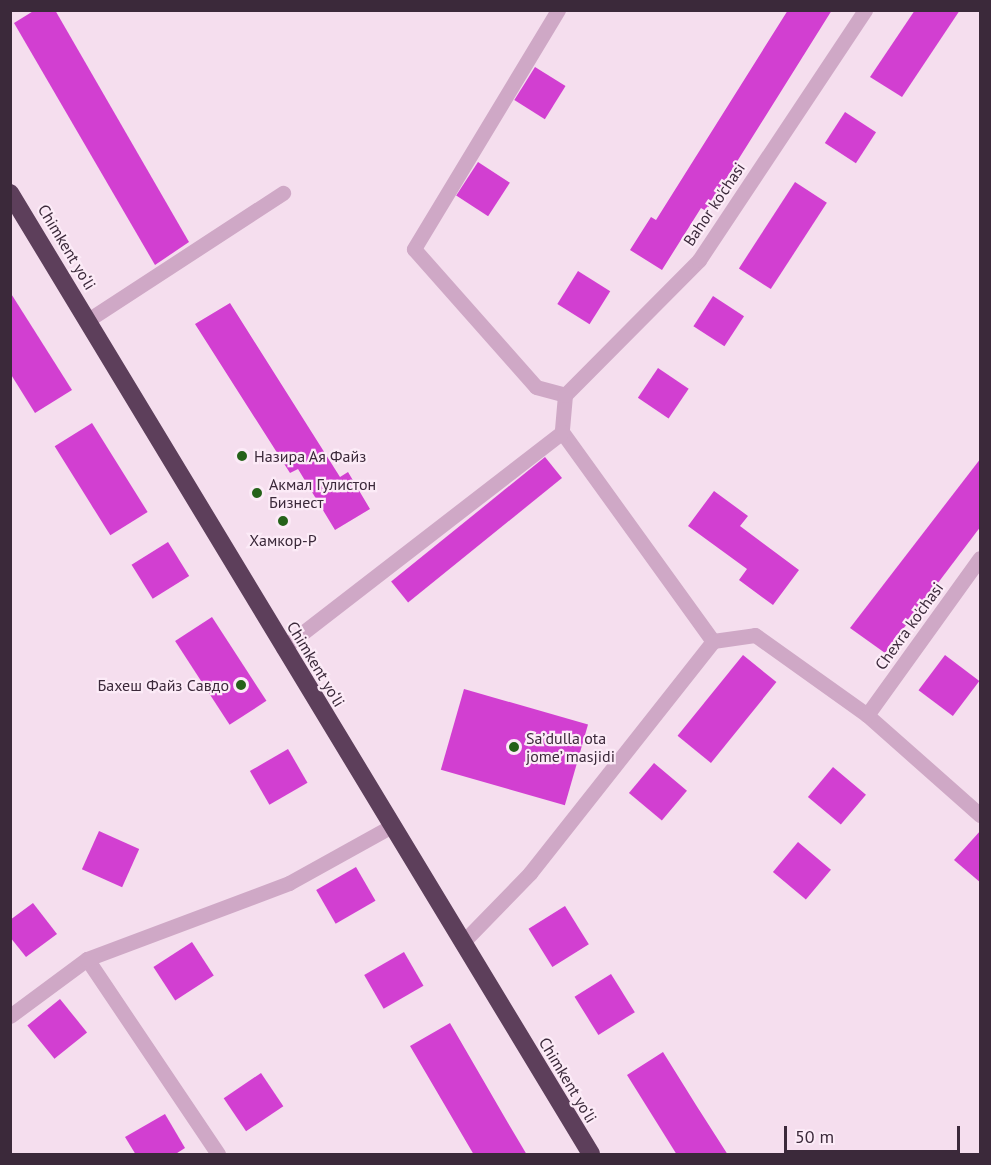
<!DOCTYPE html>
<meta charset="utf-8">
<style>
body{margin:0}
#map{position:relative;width:991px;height:1165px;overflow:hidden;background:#f5deee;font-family:"PT Sans",sans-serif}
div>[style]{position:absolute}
.building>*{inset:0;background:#d23fd1;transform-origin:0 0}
.street>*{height:15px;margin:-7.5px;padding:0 7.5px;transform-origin:7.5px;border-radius:7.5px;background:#cfa8c6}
.highway>*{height:18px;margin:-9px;padding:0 9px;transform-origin:9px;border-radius:9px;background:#5d3f5b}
.dots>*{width:16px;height:16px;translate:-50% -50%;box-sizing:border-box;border:3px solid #fcebf7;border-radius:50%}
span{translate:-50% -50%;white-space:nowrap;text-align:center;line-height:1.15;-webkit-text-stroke:4.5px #fcebf7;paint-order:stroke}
.street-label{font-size:16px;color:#3b293a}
.poi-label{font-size:16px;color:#3b293a}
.left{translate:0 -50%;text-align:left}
.right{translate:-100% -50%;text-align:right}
.frame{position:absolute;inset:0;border:12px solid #3b293a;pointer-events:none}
.scale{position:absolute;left:784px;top:1126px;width:176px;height:27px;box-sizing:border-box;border:3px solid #3b293a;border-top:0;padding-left:8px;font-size:18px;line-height:21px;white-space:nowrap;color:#3b293a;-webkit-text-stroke:4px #fcebf7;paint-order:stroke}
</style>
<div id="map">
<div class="building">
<div style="clip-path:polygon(35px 10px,55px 10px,189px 242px,155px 265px,14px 23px)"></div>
<div style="clip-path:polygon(788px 10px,832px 10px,706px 211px,701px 208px,662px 270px,630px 250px,651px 217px,656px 220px)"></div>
<div style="clip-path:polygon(915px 10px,960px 10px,902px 97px,870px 77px)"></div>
<div style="left:535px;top:67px;width:36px;height:39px;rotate:32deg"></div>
<div style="left:845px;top:112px;width:37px;height:37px;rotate:33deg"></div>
<div style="left:478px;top:162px;width:38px;height:40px;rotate:33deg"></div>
<div style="left:795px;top:182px;width:38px;height:103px;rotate:33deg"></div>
<div style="left:578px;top:271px;width:38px;height:39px;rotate:32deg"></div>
<div style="clip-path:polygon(10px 292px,72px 390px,35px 413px,10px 373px)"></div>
<div style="left:713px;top:296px;width:37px;height:36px;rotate:33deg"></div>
<div style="clip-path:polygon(230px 303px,340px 477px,348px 472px,370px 509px,335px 530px,298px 469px,290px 473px,195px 324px)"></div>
<div style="left:658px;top:368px;width:37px;height:36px;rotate:34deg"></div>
<div style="left:92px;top:423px;width:105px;height:44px;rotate:58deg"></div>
<div style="left:545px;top:457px;width:27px;height:198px;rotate:51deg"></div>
<div style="clip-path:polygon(981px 458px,981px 526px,885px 653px,850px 628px)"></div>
<div style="clip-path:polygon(714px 491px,748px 516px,740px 526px,799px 570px,773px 605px,739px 580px,747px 569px,688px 526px)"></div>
<div style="left:168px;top:542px;width:40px;height:43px;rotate:58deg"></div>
<div style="left:212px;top:617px;width:100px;height:44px;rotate:57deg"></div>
<div style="left:743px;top:655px;width:43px;height:104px;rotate:39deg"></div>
<div style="left:945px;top:655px;width:43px;height:44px;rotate:37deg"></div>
<div style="left:464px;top:689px;width:129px;height:84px;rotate:16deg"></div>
<div style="left:288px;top:749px;width:39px;height:44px;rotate:60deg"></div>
<div style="left:654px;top:763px;width:43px;height:39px;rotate:40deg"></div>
<div style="left:833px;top:767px;width:43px;height:39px;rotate:40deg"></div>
<div style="clip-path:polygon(981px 830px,981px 883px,954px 860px)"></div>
<div style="left:99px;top:831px;width:44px;height:42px;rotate:24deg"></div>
<div style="left:798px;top:842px;width:43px;height:39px;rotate:40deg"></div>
<div style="left:356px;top:867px;width:39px;height:46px;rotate:60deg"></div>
<div style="clip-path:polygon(33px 903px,57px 934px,26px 957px,10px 937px,10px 920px)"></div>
<div style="left:565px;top:906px;width:45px;height:43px;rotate:58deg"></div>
<div style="left:192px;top:942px;width:40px;height:46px;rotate:57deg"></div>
<div style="left:404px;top:952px;width:39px;height:46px;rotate:60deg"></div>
<div style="left:611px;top:974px;width:45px;height:43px;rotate:58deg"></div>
<div style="left:60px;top:999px;width:43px;height:42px;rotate:51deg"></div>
<div style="clip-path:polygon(450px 1023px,508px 1123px,527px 1155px,474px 1155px,430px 1080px,410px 1046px)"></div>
<div style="clip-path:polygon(663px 1052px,696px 1105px,728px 1155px,677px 1155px,627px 1075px)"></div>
<div style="left:261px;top:1073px;width:40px;height:45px;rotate:56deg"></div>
<div style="clip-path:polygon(165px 1114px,185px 1148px,174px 1155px,136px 1155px,125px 1137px)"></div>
</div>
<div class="street">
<div style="left:558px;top:10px;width:279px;rotate:121.1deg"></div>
<div style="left:414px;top:249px;width:184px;rotate:48.5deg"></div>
<div style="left:536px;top:387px;width:30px;rotate:15deg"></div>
<div style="left:88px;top:320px;width:233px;rotate:-33.1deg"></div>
<div style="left:565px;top:395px;width:37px;rotate:95deg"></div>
<div style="left:562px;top:432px;width:258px;rotate:54.2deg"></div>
<div style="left:713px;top:641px;width:42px;rotate:-8.1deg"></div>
<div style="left:755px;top:635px;width:138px;rotate:35.5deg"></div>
<div style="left:867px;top:715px;width:151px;rotate:41.5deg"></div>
<div style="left:565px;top:395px;width:190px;rotate:-45.2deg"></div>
<div style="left:699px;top:260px;width:300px;rotate:-56.4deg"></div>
<div style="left:283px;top:648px;width:353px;rotate:-37.7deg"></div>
<div style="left:867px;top:715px;width:193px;rotate:-54.3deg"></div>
<div style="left:462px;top:943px;width:98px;rotate:-45.8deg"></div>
<div style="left:530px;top:873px;width:295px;rotate:-51.7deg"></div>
<div style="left:87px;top:959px;width:235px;rotate:56.1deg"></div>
<div style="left:10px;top:1016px;width:96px;rotate:-36.5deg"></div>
<div style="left:87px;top:959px;width:216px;rotate:-20.6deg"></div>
<div style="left:289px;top:883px;width:118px;rotate:-29deg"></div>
</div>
<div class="highway">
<div style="left:10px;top:193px;width:1123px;rotate:58.84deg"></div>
</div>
<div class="dots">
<div style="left:242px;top:456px;background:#256219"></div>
<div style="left:257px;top:493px;background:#256219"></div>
<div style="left:283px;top:521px;background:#256219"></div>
<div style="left:241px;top:685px;background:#256219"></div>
<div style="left:514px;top:747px;background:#256219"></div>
</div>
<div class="street-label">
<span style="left:714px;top:204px;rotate:-56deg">Bahor ko'chasi</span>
<span style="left:67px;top:247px;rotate:59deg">Chimkent yo‘li</span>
<span style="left:909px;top:626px;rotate:-54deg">Chexra ko'chasi</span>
<span style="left:316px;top:664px;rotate:59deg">Chimkent yo‘li</span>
<span style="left:568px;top:1080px;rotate:59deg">Chimkent yo‘li</span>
</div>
<div class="poi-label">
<span class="left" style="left:254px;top:456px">Назира Ая Файз</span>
<span class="left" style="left:269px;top:493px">Акмал Гулистон<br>Бизнест</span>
<span style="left:283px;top:540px">Хамкор-Р</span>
<span class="right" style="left:229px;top:685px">Бахеш Файз Савдо</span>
<span class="left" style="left:526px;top:747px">Sa’dulla ota<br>jome’ masjidi</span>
</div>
<div class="frame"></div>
<div class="scale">50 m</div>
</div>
